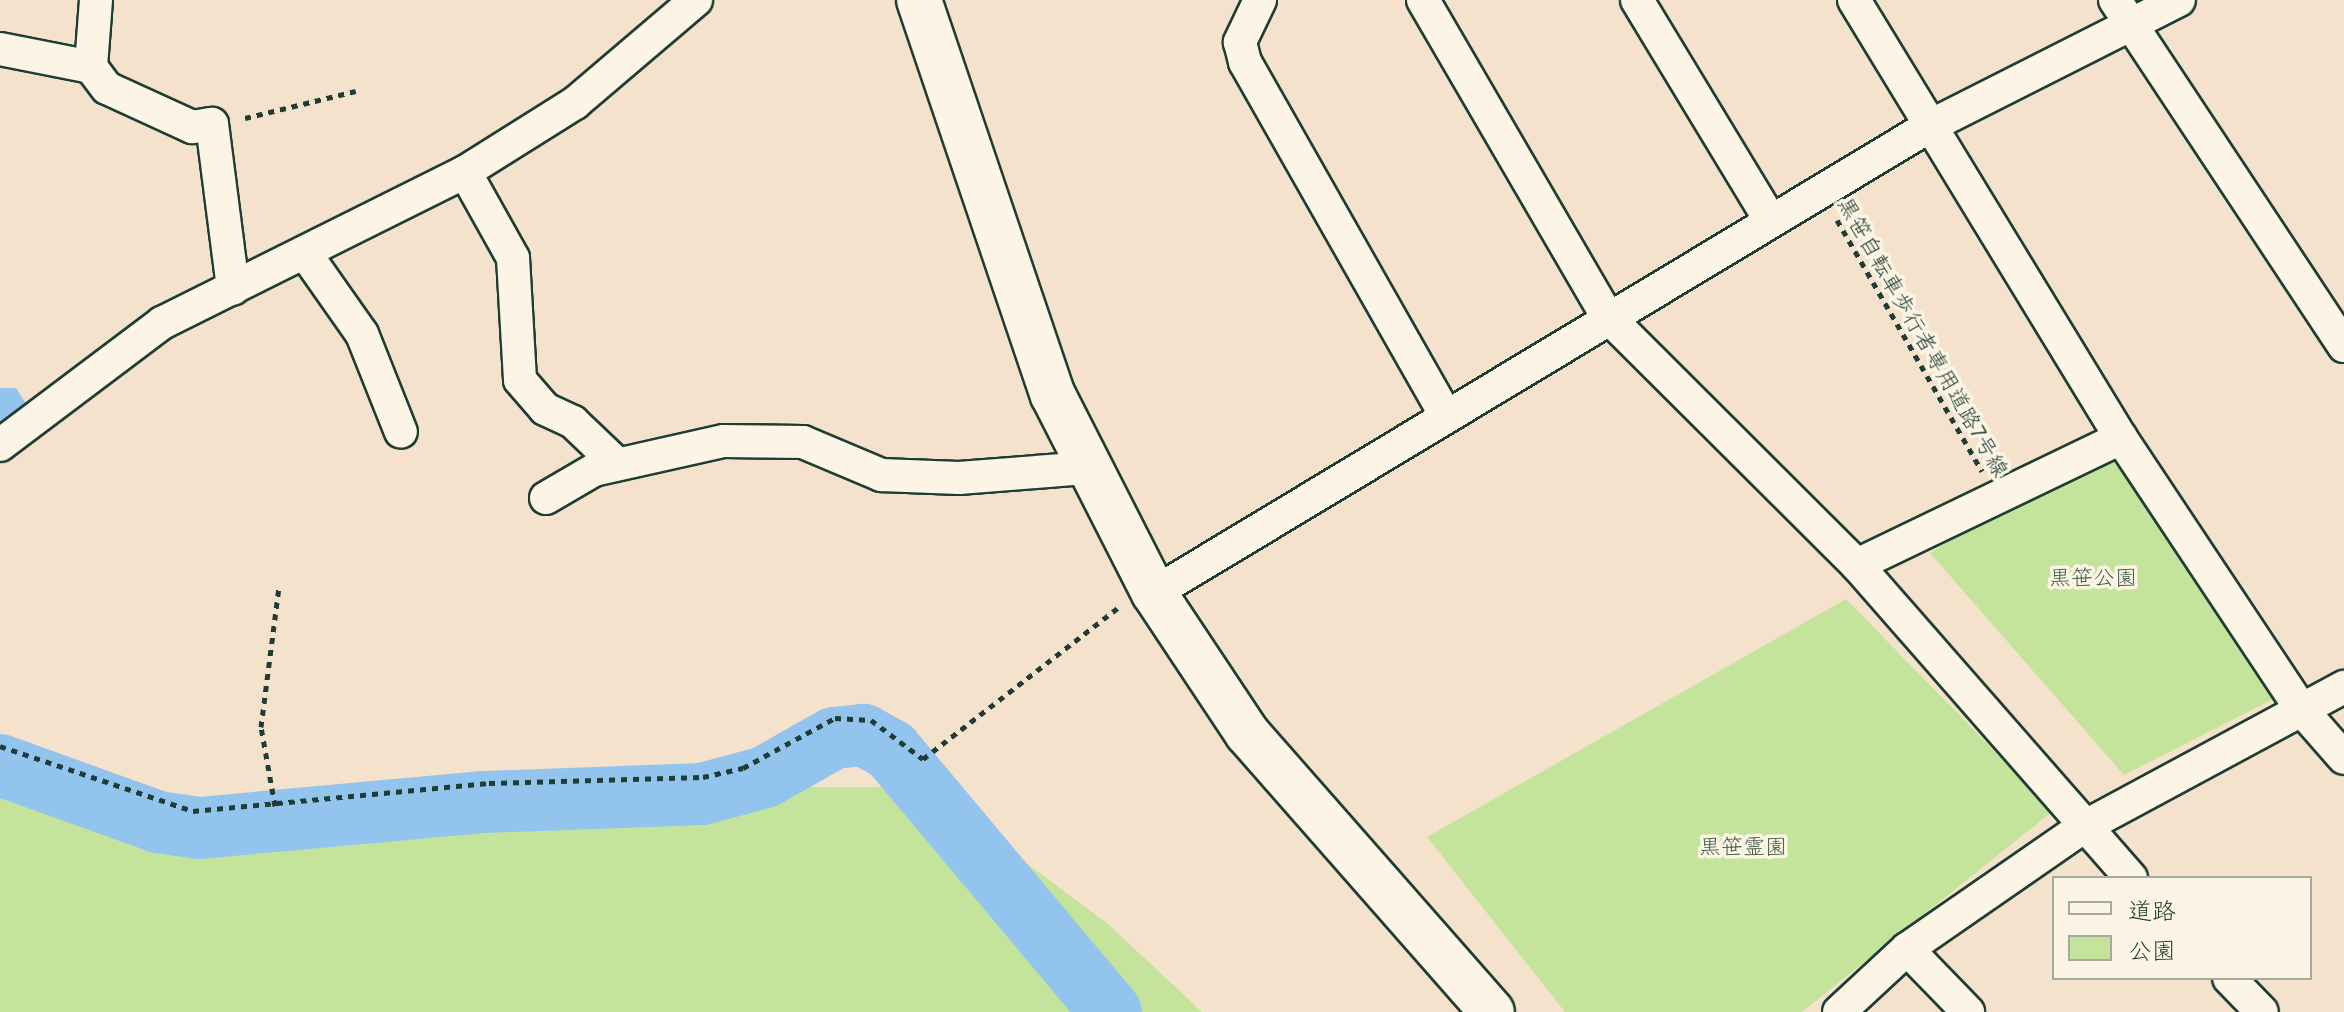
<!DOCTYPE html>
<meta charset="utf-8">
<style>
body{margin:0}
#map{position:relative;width:2344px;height:1012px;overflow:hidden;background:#f4e2cc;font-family:Delius,"Klee One",sans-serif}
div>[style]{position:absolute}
.green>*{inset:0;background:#c4e49c}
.water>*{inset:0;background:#92c4ee}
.river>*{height:62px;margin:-31px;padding:0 31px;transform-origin:31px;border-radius:31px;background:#92c4ee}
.path>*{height:5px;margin-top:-2.5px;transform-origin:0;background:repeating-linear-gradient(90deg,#1f3d34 0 6px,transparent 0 12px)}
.roads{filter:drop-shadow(2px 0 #1f3d34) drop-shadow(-2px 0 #1f3d34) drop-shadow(0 2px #1f3d34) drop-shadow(0 -2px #1f3d34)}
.street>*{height:32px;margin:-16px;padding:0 16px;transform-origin:16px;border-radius:16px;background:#fcf5e5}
.secondary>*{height:44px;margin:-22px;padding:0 22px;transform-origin:22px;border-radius:22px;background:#fcf5e5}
span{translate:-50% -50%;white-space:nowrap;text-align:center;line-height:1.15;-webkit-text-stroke:7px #fcf5e5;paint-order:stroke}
.street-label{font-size:22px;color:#1f3d34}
.park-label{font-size:22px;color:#405e49}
.legend{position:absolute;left:2052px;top:876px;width:260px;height:104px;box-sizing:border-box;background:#fcf5e5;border:2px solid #a4ab9e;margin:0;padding:10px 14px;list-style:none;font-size:24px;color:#1f3d34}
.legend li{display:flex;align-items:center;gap:16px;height:40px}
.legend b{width:40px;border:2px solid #a4ab9e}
</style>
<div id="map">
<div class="green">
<div style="clip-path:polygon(2121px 438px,2301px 685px,2124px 775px,1930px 553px)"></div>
<div style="clip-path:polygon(1846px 599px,2053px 811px,1802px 1012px,1565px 1012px,1427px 837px)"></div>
<div style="clip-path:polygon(0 766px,177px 839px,476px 801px,688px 787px,924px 787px,1108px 924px,1202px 1012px,0 1012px)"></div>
</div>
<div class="water">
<div style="clip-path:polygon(0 388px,16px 388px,27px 405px,0 423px)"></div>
</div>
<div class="river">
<div style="left:0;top:765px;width:168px;rotate:19.8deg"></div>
<div style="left:158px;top:822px;width:41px;rotate:8.3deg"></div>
<div style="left:199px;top:828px;width:287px;rotate:-5.2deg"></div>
<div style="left:485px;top:802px;width:217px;rotate:-2.1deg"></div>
<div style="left:702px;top:794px;width:65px;rotate:-15.1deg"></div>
<div style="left:765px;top:777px;width:79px;rotate:-29.5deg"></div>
<div style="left:834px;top:738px;width:30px;rotate:-6deg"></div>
<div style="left:864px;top:735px;width:31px;rotate:29deg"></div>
<div style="left:891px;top:750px;width:342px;rotate:50deg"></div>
</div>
<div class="path">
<div style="left:245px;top:118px;width:114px;rotate:-13.7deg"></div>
<div style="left:1837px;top:220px;width:290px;rotate:60deg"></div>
<div style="left:0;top:746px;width:204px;rotate:18.6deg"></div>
<div style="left:193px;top:811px;width:297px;rotate:-5.4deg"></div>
<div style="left:489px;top:783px;width:214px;rotate:-1.6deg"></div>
<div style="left:703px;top:777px;width:41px;rotate:-12.7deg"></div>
<div style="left:743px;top:768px;width:105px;rotate:-28.5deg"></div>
<div style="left:835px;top:718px;width:36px;rotate:3deg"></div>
<div style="left:871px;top:720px;width:65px;rotate:36.9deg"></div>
<div style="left:923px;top:759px;width:248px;rotate:-37.8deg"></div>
<div style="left:275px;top:806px;width:80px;rotate:-100deg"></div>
<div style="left:261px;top:727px;width:142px;rotate:-82.7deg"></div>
</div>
<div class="roads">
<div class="street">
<div style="left:96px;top:0;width:67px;rotate:94.3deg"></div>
<div style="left:91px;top:67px;width:26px;rotate:53deg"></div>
<div style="left:107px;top:88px;width:94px;rotate:24.6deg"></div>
<div style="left:192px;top:127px;width:20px;rotate:-9deg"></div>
<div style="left:212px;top:124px;width:166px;rotate:82.7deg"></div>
<div style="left:1260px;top:0;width:47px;rotate:115.5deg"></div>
<div style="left:1240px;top:42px;width:21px;rotate:76deg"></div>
<div style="left:1245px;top:62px;width:407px;rotate:60.4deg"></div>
<div style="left:1423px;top:0;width:366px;rotate:59.8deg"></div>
<div style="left:1607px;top:316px;width:353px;rotate:44.9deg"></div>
<div style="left:1857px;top:565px;width:416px;rotate:48.8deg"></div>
<div style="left:1637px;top:0;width:258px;rotate:58.8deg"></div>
<div style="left:1854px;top:0;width:513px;rotate:58.63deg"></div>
<div style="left:2121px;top:438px;width:325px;rotate:56.4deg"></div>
<div style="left:2301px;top:709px;width:65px;rotate:48.7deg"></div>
<div style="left:2115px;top:0;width:415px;rotate:56.5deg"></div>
<div style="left:0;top:49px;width:93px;rotate:11.2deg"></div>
<div style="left:465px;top:172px;width:98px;rotate:60.8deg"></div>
<div style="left:513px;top:258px;width:122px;rotate:86.7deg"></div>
<div style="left:520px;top:380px;width:38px;rotate:49deg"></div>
<div style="left:545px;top:409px;width:31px;rotate:25deg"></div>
<div style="left:573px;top:422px;width:61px;rotate:43.7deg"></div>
<div style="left:305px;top:253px;width:99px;rotate:54.9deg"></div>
<div style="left:362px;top:334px;width:105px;rotate:68.3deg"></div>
<div style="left:0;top:445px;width:203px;rotate:-37deg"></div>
<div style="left:162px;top:323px;width:339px;rotate:-26.5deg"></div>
<div style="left:465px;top:172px;width:130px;rotate:-32.1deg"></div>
<div style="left:575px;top:103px;width:159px;rotate:-40.4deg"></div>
<div style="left:546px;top:498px;width:56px;rotate:-30.3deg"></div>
<div style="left:594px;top:470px;width:133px;rotate:-12.6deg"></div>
<div style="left:724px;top:441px;width:79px;rotate:0.7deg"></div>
<div style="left:803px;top:442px;width:85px;rotate:22.9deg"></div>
<div style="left:881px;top:475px;width:78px;rotate:2.2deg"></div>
<div style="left:959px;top:478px;width:126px;rotate:-4.5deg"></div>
<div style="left:1857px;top:565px;width:293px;rotate:-25.7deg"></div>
<div style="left:1154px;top:593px;width:903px;rotate:-31.05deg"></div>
<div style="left:1928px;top:127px;width:281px;rotate:-26.8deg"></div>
<div style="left:1907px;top:949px;width:88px;rotate:45.9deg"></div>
<div style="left:2229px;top:978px;width:47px;rotate:45.9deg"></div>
<div style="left:1839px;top:1012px;width:93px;rotate:-42.8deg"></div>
<div style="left:1907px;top:949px;width:213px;rotate:-34.7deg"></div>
<div style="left:2082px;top:828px;width:298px;rotate:-28.3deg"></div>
</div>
<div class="secondary">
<div style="left:919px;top:0;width:417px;rotate:71.3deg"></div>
<div style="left:1053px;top:395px;width:222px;rotate:63deg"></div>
<div style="left:1154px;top:593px;width:168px;rotate:56.4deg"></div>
<div style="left:1247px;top:733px;width:371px;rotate:48.7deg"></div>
</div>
</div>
<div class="street-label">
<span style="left:1923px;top:337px;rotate:60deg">黒笹自転車歩行者専用道路7号線</span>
</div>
<div class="park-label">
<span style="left:2093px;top:578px">黒笹公園</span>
<span style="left:1743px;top:847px">黒笹霊園</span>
</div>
<ul class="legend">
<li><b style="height:10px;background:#fcf5e5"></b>道路</li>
<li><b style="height:22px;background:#c4e49c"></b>公園</li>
</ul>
</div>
